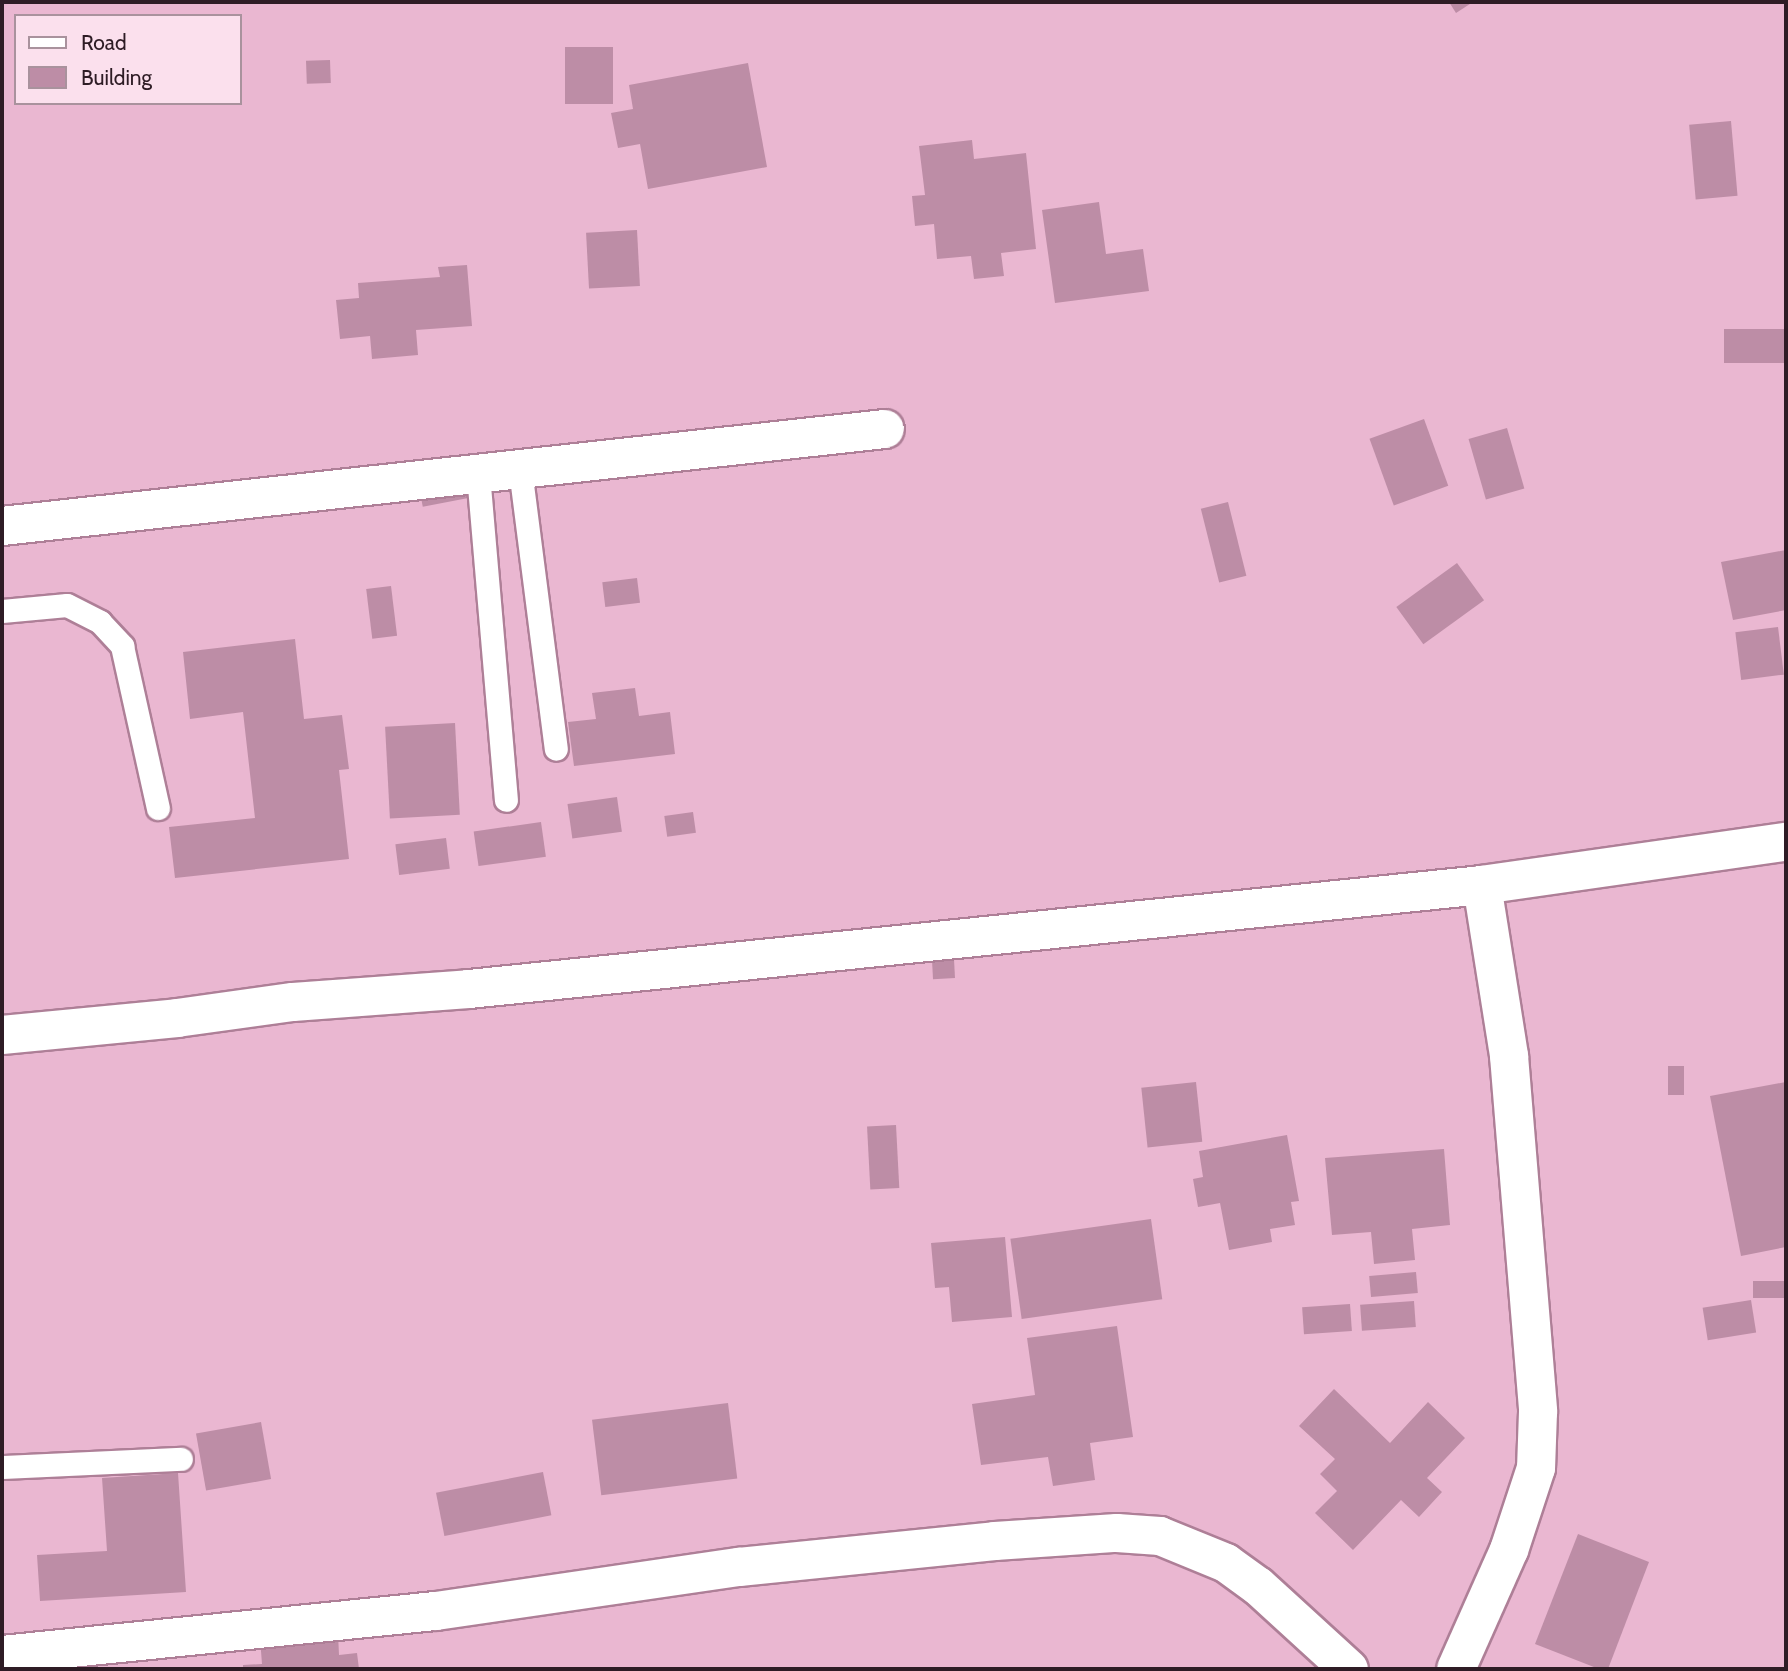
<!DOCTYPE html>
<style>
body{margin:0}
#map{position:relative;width:1788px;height:1671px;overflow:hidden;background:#eab7d1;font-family:Cabin,sans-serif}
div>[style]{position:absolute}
.building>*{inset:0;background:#bd8da6;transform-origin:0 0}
.roads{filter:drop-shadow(2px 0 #ae7f97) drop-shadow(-2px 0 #ae7f97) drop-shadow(0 2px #ae7f97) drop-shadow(0 -2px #ae7f97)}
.lane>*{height:23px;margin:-11.5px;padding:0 11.5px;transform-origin:11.5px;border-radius:11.5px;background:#fff}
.street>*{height:38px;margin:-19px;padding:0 19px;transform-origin:19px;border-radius:19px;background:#fff}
span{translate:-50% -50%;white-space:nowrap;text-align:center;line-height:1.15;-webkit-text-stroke:5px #fbe0ed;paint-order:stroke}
.frame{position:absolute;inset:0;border:4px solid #2e1c25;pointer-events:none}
.legend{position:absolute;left:14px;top:14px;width:228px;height:91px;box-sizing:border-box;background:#fbe0ed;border:2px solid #a9929d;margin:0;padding:9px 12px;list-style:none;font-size:21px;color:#2e1c25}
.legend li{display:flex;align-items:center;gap:14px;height:35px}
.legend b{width:35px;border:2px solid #a9929d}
</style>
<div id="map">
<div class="building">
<div style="clip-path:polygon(1449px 2px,1473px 2px,1456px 13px)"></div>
<div style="left:565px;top:47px;width:48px;height:57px"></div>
<div style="left:330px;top:60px;width:23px;height:24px;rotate:88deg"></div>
<div style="clip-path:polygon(748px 63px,767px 167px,648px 189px,640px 144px,618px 148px,611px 113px,633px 109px,629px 85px)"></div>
<div style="left:1731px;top:121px;width:75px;height:42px;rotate:85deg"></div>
<div style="clip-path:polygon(972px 140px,974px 159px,1026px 153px,1036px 249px,1001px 253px,1004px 276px,974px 279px,971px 256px,937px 259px,934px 224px,915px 226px,912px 196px,925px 195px,919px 146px)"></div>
<div style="clip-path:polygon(1099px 202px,1106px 254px,1143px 249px,1149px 291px,1055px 303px,1042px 210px)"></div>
<div style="left:637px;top:230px;width:56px;height:51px;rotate:87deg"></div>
<div style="clip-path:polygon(467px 265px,472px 326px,416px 330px,418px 355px,372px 359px,370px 336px,340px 339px,336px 300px,359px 298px,358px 283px,440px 277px,438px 267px)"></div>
<div style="left:1786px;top:329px;width:34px;height:62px;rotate:90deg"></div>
<div style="left:1424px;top:419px;width:71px;height:58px;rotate:70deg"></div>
<div style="left:1507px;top:428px;width:63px;height:40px;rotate:74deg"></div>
<div style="left:471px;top:477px;width:20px;height:53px;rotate:79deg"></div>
<div style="left:1228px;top:502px;width:76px;height:28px;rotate:76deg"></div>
<div style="clip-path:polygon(1786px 550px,1786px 610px,1733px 620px,1721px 562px)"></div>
<div style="left:1457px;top:563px;width:46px;height:75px;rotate:54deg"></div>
<div style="left:637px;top:578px;width:25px;height:35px;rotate:83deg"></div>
<div style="left:391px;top:586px;width:50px;height:25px;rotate:83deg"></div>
<div style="left:1778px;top:627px;width:48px;height:43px;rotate:83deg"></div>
<div style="clip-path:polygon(295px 639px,304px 719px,342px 715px,349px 769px,339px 770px,349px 859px,175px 878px,169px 827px,255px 818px,243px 712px,190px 719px,183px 652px)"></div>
<div style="clip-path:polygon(635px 688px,639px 716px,670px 712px,675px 754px,574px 766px,568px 722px,596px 719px,592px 693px)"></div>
<div style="left:455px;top:723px;width:92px;height:70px;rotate:87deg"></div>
<div style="left:617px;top:797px;width:35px;height:50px;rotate:82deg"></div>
<div style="left:693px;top:812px;width:21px;height:29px;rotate:82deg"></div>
<div style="left:541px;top:822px;width:35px;height:68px;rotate:82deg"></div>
<div style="left:446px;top:838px;width:31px;height:51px;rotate:83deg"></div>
<div style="left:954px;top:959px;width:19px;height:22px;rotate:87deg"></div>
<div style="left:1668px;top:1066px;width:16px;height:29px"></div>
<div style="left:1196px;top:1082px;width:60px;height:55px;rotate:84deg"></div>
<div style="clip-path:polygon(1786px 1082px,1786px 1247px,1741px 1256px,1710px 1096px)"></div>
<div style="left:896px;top:1125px;width:63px;height:29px;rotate:87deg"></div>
<div style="clip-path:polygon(1287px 1135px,1299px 1201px,1291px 1202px,1295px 1225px,1270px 1229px,1272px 1242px,1229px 1250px,1220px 1203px,1198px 1207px,1193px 1179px,1203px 1177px,1199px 1151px)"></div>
<div style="clip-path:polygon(1444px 1149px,1450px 1225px,1412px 1229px,1415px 1260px,1374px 1264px,1371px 1232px,1332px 1235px,1325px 1158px)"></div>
<div style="left:1151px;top:1219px;width:81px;height:142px;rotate:82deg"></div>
<div style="clip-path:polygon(1005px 1237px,1012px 1317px,952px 1322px,949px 1287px,935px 1288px,931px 1243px)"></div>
<div style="left:1416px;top:1272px;width:21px;height:47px;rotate:85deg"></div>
<div style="left:1786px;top:1281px;width:17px;height:33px;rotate:90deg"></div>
<div style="left:1751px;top:1300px;width:33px;height:49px;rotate:81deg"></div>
<div style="left:1414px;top:1301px;width:26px;height:54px;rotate:86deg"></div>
<div style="left:1350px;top:1304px;width:27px;height:48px;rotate:86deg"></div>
<div style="clip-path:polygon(1117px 1326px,1133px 1437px,1090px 1443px,1095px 1480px,1053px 1486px,1048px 1457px,981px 1465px,972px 1404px,1035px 1395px,1027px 1338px)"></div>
<div style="clip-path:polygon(1334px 1389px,1390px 1443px,1428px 1402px,1465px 1438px,1427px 1478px,1442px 1492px,1419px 1517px,1401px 1500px,1353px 1550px,1315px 1513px,1337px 1491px,1320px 1474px,1335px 1459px,1299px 1426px)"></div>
<div style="left:728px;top:1403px;width:76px;height:137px;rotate:83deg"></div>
<div style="left:261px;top:1422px;width:58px;height:66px;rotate:80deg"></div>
<div style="left:543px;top:1472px;width:44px;height:109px;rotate:79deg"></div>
<div style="clip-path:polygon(178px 1473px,186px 1592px,40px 1601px,37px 1555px,107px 1551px,102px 1478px)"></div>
<div style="clip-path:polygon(1578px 1534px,1649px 1562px,1608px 1669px,1599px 1669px,1535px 1644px)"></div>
<div style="clip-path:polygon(338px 1633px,339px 1655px,357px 1653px,359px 1669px,243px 1669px,243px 1665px,262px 1664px,260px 1638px)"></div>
</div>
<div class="roads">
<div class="lane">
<div style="left:520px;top:469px;width:282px;rotate:82.7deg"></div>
<div style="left:478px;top:474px;width:327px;rotate:85.1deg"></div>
<div style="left:2px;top:611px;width:65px;rotate:-5.3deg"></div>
<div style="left:67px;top:605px;width:37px;rotate:27deg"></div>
<div style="left:100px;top:622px;width:33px;rotate:47deg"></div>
<div style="left:122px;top:646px;width:166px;rotate:77.5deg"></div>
<div style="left:2px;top:1467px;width:179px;rotate:-2.6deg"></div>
</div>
<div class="street">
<div style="left:2px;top:526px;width:888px;rotate:-6.27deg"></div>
<div style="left:1482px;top:885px;width:307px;rotate:-8.1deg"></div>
<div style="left:2px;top:1035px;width:176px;rotate:-5.5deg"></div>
<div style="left:177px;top:1018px;width:117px;rotate:-7.9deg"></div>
<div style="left:293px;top:1002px;width:176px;rotate:-4.2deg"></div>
<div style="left:469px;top:989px;width:1018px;rotate:-5.86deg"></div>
<div style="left:1482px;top:885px;width:173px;rotate:81deg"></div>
<div style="left:1509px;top:1056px;width:357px;rotate:85.3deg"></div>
<div style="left:1538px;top:1412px;width:56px;rotate:92deg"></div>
<div style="left:1536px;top:1468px;width:86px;rotate:108.2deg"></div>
<div style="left:1509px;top:1550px;width:130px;rotate:114deg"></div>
<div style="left:2px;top:1655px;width:436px;rotate:-5.8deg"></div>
<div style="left:436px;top:1611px;width:306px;rotate:-8.3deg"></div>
<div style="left:739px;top:1567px;width:257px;rotate:-5.8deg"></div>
<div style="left:995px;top:1541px;width:122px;rotate:-3.8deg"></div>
<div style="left:1117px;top:1533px;width:43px;rotate:4deg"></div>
<div style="left:1160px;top:1536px;width:71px;rotate:22.2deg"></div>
<div style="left:1226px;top:1563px;width:39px;rotate:36deg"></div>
<div style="left:1258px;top:1586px;width:123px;rotate:42.4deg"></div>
</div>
</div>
<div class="frame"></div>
<ul class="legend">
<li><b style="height:9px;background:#fff"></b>Road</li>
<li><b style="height:19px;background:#bd8da6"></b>Building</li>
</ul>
</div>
